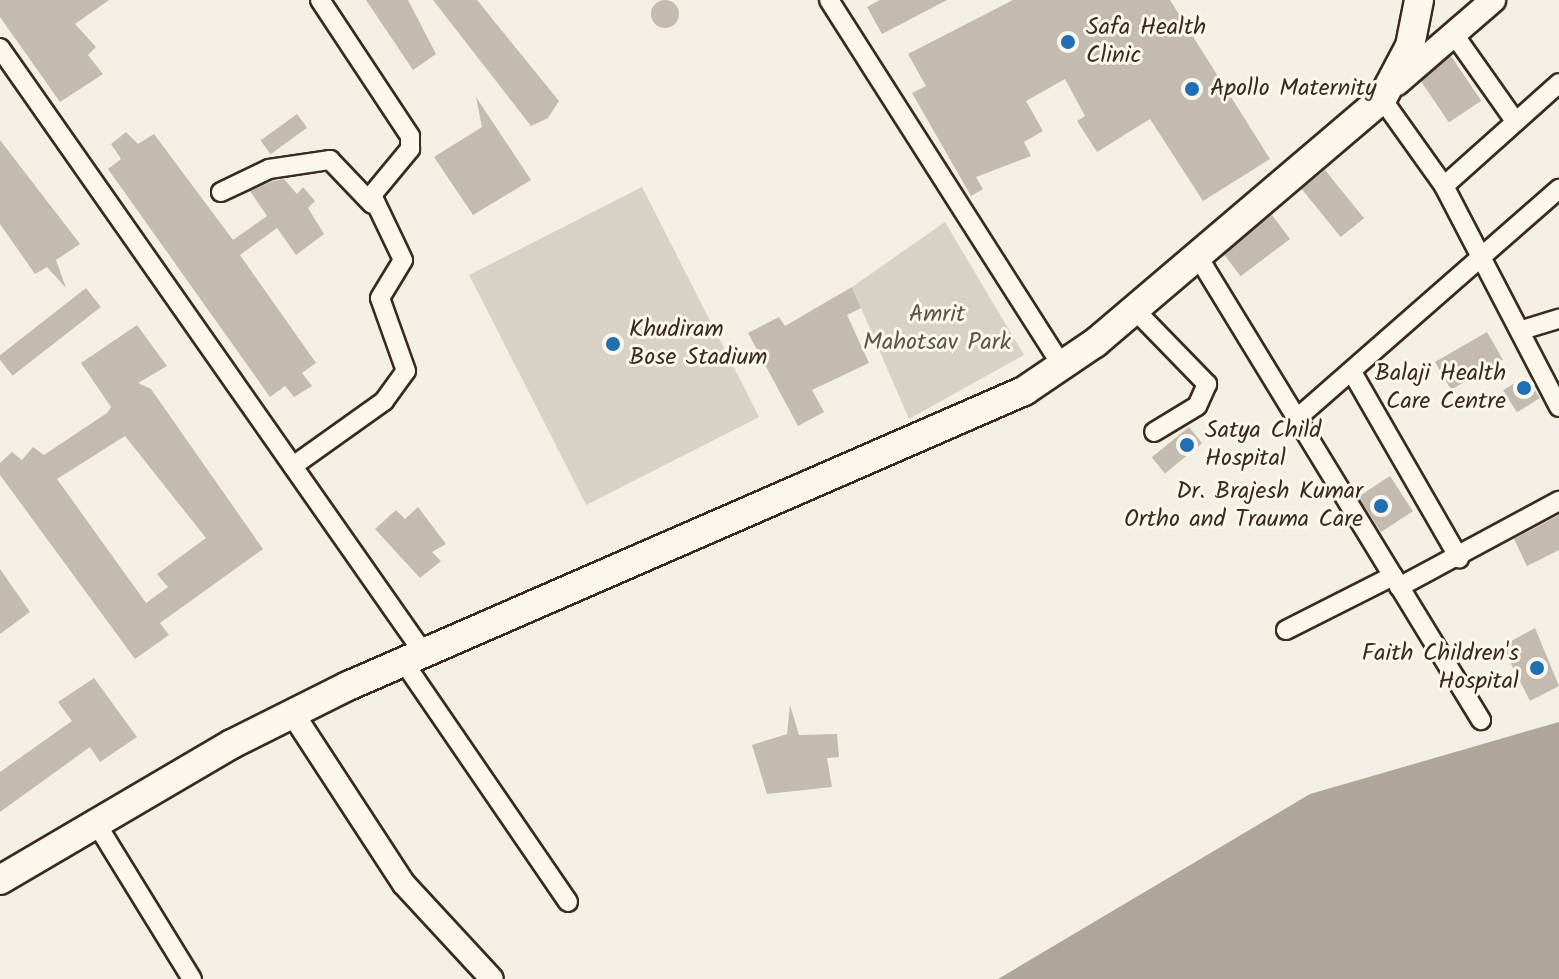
<!DOCTYPE html>
<style>
body{margin:0}
#map{position:relative;width:1559px;height:979px;overflow:hidden;background:#f3efe4;font-family:Kalam,sans-serif}
div>[style]{position:absolute}
.green>*{inset:0;background:#d8d1c6;transform-origin:0 0}
.water>*{inset:0;background:#afa69a}
.building>*{inset:0;background:#c3bbb0;transform-origin:0 0}
.round{border-radius:50%}
.roads{filter:drop-shadow(2px 0 #3b2a1e) drop-shadow(-2px 0 #3b2a1e) drop-shadow(0 2px #3b2a1e) drop-shadow(0 -2px #3b2a1e)}
.minor>*{height:18px;margin:-9px;padding:0 9px;transform-origin:9px;border-radius:9px;background:#fbf7ec}
.tertiary>*{height:22px;margin:-11px;padding:0 11px;transform-origin:11px;border-radius:11px;background:#fbf7ec}
.secondary>*{height:24px;margin:-12px;padding:0 12px;transform-origin:12px;border-radius:12px;background:#fbf7ec}
.primary>*{height:28px;margin:-14px;padding:0 14px;transform-origin:14px;border-radius:14px;background:#fbf7ec}
.dots>*{width:22px;height:22px;translate:-50% -50%;box-sizing:border-box;border:4px solid #fbf7ec;border-radius:50%}
span{translate:-50% -50%;white-space:nowrap;text-align:center;line-height:1.15;-webkit-text-stroke:6px #fbf7ec;paint-order:stroke}
.poi-label{font-size:24px;color:#3b2a1e}
.left{translate:0 -50%;text-align:left}
.right{translate:-100% -50%;text-align:right}
.park-label{font-size:24px;color:#625448}
</style>
<div id="map">
<div class="green">
<div style="left:642px;top:187px;width:258px;height:194px;rotate:63deg"></div>
<div style="clip-path:polygon(945px 222px,1024px 355px,909px 419px,852px 287px)"></div>
</div>
<div class="water">
<div style="clip-path:polygon(1559px 722px,1559px 979px,998px 979px,1310px 794px)"></div>
</div>
<div class="building">
<div class="round" style="left:651px;top:0;width:28px;height:28px"></div>
<div style="clip-path:polygon(0 0,109px 0,75px 24px,96px 47px,88px 55px,103px 74px,60px 102px,0 17px)"></div>
<div style="clip-path:polygon(366px 0,408px 0,436px 54px,413px 70px)"></div>
<div style="clip-path:polygon(433px 0,477px 0,559px 101px,548px 118px,531px 126px)"></div>
<div style="clip-path:polygon(880px 0,947px 0,882px 34px,867px 7px)"></div>
<div style="clip-path:polygon(1013px 0,1170px 0,1270px 159px,1203px 201px,1150px 119px,1097px 152px,1077px 121px,1085px 116px,1065px 79px,1026px 101px,1043px 131px,1024px 142px,1031px 156px,976px 177px,983px 189px,971px 196px,912px 93px,926px 86px,908px 54px)"></div>
<div style="left:1451px;top:56px;width:54px;height:39px;rotate:56deg"></div>
<div style="clip-path:polygon(476px 97px,531px 180px,473px 215px,434px 157px,482px 127px)"></div>
<div style="left:297px;top:114px;width:17px;height:45px;rotate:54deg"></div>
<div style="clip-path:polygon(126px 132px,138px 144px,154px 134px,233px 240px,267px 216px,250px 191px,273px 181px,284px 179px,297px 194px,303px 187px,315px 201px,308px 208px,324px 234px,296px 255px,277px 228px,240px 255px,316px 363px,302px 373px,312px 386px,294px 397px,285px 386px,270px 397px,108px 169px,121px 159px,111px 144px)"></div>
<div style="clip-path:polygon(0 140px,80px 244px,56px 260px,66px 288px,47px 267px,35px 274px,0 224px)"></div>
<div style="left:1325px;top:170px;width:62px;height:30px;rotate:51deg"></div>
<div style="left:1272px;top:215px;width:30px;height:62px;rotate:53deg"></div>
<div style="clip-path:polygon(852px 287px,861px 308px,847px 315px,869px 363px,812px 390px,824px 412px,798px 426px,748px 333px,779px 317px,785px 326px)"></div>
<div style="left:86px;top:288px;width:24px;height:112px;rotate:52deg"></div>
<div style="clip-path:polygon(evenodd,137px 325px,167px 366px,138px 383px,151px 389px,263px 549px,160px 623px,169px 635px,135px 659px,0 475px,0 463px,12px 452px,22px 460px,33px 447px,44px 455px,107px 413px,111px 407px,81px 363px,137px 325px,125px 436px,206px 538px,157px 574px,168px 587px,146px 603px,57px 479px,125px 436px)"></div>
<div style="left:1487px;top:332px;width:32px;height:60px;rotate:60deg"></div>
<div style="left:1526px;top:376px;width:26px;height:27px;rotate:58deg"></div>
<div style="left:1189px;top:427px;width:21px;height:48px;rotate:51deg"></div>
<div style="left:1390px;top:476px;width:42px;height:38px;rotate:57deg"></div>
<div style="clip-path:polygon(418px 507px,446px 544px,432px 552px,441px 561px,420px 578px,375px 529px,396px 510px,405px 519px)"></div>
<div style="clip-path:polygon(1559px 515px,1559px 550px,1527px 566px,1514px 539px)"></div>
<div style="clip-path:polygon(0 569px,30px 612px,0 634px)"></div>
<div style="clip-path:polygon(1535px 628px,1559px 686px,1530px 701px,1502px 646px)"></div>
<div style="clip-path:polygon(94px 678px,137px 737px,100px 762px,90px 747px,0 812px,0 772px,72px 721px,58px 702px)"></div>
<div style="clip-path:polygon(790px 705px,799px 735px,837px 734px,839px 757px,827px 758px,832px 787px,767px 794px,752px 745px,787px 734px)"></div>
</div>
<div class="roads">
<div class="minor">
<div style="left:829px;top:0;width:434px;rotate:57.5deg"></div>
<div style="left:1453px;top:33px;width:108px;rotate:54.8deg"></div>
<div style="left:0;top:48px;width:737px;rotate:55deg"></div>
<div style="left:1382px;top:99px;width:107px;rotate:54.5deg"></div>
<div style="left:1444px;top:186px;width:249px;rotate:62.5deg"></div>
<div style="left:1444px;top:186px;width:154px;rotate:-41.8deg"></div>
<div style="left:221px;top:192px;width:53px;rotate:-25.6deg"></div>
<div style="left:269px;top:169px;width:62px;rotate:-8.4deg"></div>
<div style="left:330px;top:160px;width:61px;rotate:46.3deg"></div>
<div style="left:1197px;top:255px;width:545px;rotate:58.59deg"></div>
<div style="left:1134px;top:309px;width:105px;rotate:45.8deg"></div>
<div style="left:1207px;top:384px;width:24px;rotate:114deg"></div>
<div style="left:1197px;top:406px;width:50px;rotate:148.8deg"></div>
<div style="left:1522px;top:330px;width:39px;rotate:-17deg"></div>
<div style="left:1352px;top:372px;width:215px;rotate:60.1deg"></div>
<div style="left:1295px;top:420px;width:351px;rotate:-41.2deg"></div>
<div style="left:293px;top:466px;width:112px;rotate:-35.5deg"></div>
<div style="left:384px;top:401px;width:37px;rotate:-54deg"></div>
<div style="left:406px;top:371px;width:77px;rotate:-109.6deg"></div>
<div style="left:380px;top:298px;width:44px;rotate:-58.8deg"></div>
<div style="left:403px;top:260px;width:72px;rotate:-115.5deg"></div>
<div style="left:372px;top:195px;width:60px;rotate:-50.4deg"></div>
<div style="left:410px;top:149px;width:13px;rotate:-90deg"></div>
<div style="left:410px;top:136px;width:163px;rotate:-123.5deg"></div>
<div style="left:1399px;top:587px;width:182px;rotate:-28.3deg"></div>
<div style="left:1286px;top:630px;width:120px;rotate:-26.8deg"></div>
<div style="left:403px;top:661px;width:292px;rotate:55.6deg"></div>
<div style="left:96px;top:823px;width:183px;rotate:58.4deg"></div>
</div>
<div class="tertiary">
<div style="left:293px;top:714px;width:203px;rotate:56.9deg"></div>
<div style="left:404px;top:884px;width:129px;rotate:47.2deg"></div>
</div>
<div class="secondary">
<div style="left:1397px;top:83px;width:127px;rotate:-40.8deg"></div>
</div>
<div class="primary">
<div style="left:0;top:880px;width:269px;rotate:-30.4deg"></div>
<div style="left:232px;top:744px;width:130px;rotate:-26.6deg"></div>
<div style="left:348px;top:686px;width:738px;rotate:-23.58deg"></div>
<div style="left:1024px;top:391px;width:86px;rotate:-34.1deg"></div>
<div style="left:1095px;top:343px;width:377px;rotate:-40.4deg"></div>
<div style="left:1382px;top:99px;width:60px;rotate:-62.2deg"></div>
<div style="left:1410px;top:46px;width:47px;rotate:-78.9deg"></div>
</div>
</div>
<div class="dots">
<div style="left:1068px;top:42px;background:#1f6fb2"></div>
<div style="left:1192px;top:89px;background:#1f6fb2"></div>
<div style="left:613px;top:344px;background:#1f6fb2"></div>
<div style="left:1524px;top:388px;background:#1f6fb2"></div>
<div style="left:1187px;top:445px;background:#1f6fb2"></div>
<div style="left:1381px;top:506px;background:#1f6fb2"></div>
<div style="left:1537px;top:668px;background:#1f6fb2"></div>
</div>
<div class="poi-label">
<span class="left" style="left:1086px;top:42px">Safa Health<br>Clinic</span>
<span class="left" style="left:1210px;top:89px">Apollo Maternity</span>
<span class="left" style="left:629px;top:344px">Khudiram<br>Bose Stadium</span>
<span class="right" style="left:1506px;top:388px">Balaji Health<br>Care Centre</span>
<span class="left" style="left:1205px;top:445px">Satya Child<br>Hospital</span>
<span class="right" style="left:1363px;top:506px">Dr. Brajesh Kumar<br>Ortho and Trauma Care</span>
<span class="right" style="left:1519px;top:668px">Faith Children's<br>Hospital</span>
</div>
<div class="park-label">
<span style="left:937px;top:329px">Amrit<br>Mahotsav Park</span>
</div>
</div>
